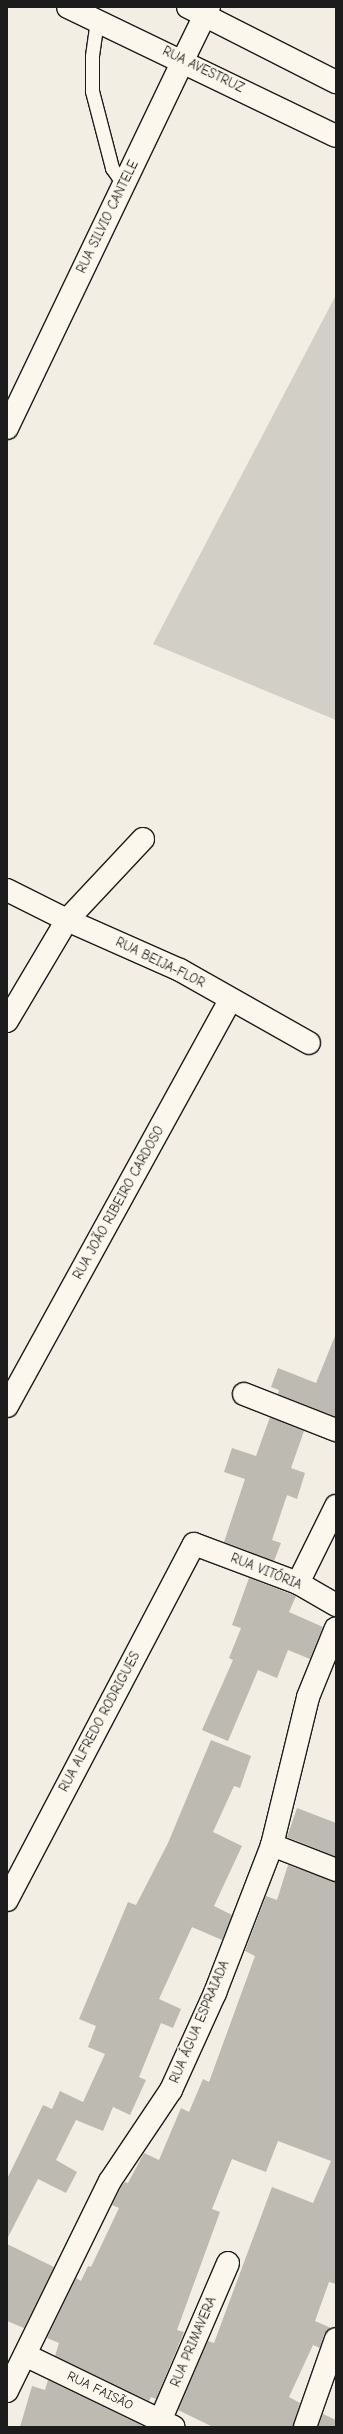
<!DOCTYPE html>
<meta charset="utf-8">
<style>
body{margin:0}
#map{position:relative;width:343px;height:2434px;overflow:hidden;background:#f2eee4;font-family:"Comic Neue",sans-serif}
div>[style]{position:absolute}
.green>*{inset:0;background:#d2cfc6}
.building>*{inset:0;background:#bdbab1}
.roads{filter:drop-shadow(1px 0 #1c1c1c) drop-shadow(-1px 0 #1c1c1c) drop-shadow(0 1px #1c1c1c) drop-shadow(0 -1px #1c1c1c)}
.lane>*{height:13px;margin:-6.5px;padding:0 6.5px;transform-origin:6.5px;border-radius:6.5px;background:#fbf7ec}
.street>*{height:22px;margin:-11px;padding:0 11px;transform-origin:11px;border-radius:11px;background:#fbf7ec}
.secondary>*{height:22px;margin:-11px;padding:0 11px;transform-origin:11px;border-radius:11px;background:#fbf7ec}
span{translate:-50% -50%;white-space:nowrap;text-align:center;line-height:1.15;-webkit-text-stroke:3px #fbf7ec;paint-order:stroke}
.street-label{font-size:13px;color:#1c1c1c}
.frame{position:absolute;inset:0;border:8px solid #1c1c1c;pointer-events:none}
</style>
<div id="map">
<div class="green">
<div style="clip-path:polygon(336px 295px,336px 720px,153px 644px)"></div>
</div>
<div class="building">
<div style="clip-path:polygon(335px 1336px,336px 1417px,278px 1394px,279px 1390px,271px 1387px,278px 1368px,316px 1383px)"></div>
<div style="clip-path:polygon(270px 1417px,304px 1431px,291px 1468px,305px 1473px,297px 1499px,287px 1495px,272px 1540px,281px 1543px,274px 1561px,224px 1542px,245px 1479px,224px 1472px,232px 1448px,256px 1456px)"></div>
<div style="clip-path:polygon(249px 1578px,296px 1596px,289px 1612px,323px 1627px,310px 1659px,288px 1650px,277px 1678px,258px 1670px,228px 1741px,202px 1730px,233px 1660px,229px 1658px,241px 1628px,232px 1625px)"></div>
<div style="clip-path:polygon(211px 1740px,251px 1756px,240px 1788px,234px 1786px,213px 1832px,242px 1846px,214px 1906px,232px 1915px,222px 1940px,192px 1927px,159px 1999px,181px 2009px,173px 2028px,161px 2023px,139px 2077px,146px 2080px,130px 2115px,113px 2107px,103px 2131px,76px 2120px,56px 2160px,77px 2172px,66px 2193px,38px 2179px,7px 2239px,7px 2179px,43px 2105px,52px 2109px,60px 2091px,83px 2102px,105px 2054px,88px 2047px,96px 2026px,79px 2019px,128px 1902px,136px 1905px,168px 1843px)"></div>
<div style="clip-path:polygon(297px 1808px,336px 1823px,336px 1857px,287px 1837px)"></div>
<div style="clip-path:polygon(288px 1865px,336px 1882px,336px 2284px,329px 2282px,315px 2321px,331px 2328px,324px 2334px,320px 2348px,313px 2345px,289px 2397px,300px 2403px,293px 2427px,213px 2427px,178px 2410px,208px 2341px,214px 2343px,272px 2187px,313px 2203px,331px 2161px,278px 2141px,266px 2172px,232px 2159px,212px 2209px,220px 2212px,177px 2330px,184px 2332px,156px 2399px,151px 2397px,149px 2401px,55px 2356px,59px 2343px,47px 2338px,76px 2278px,81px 2281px,88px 2266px,91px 2267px,119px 2208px,112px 2205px,121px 2187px,125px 2182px,128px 2183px,144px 2153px,159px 2160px,181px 2108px,189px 2112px,203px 2079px,209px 2082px,255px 1956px,245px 1951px,266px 1896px,277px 1900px)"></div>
<div style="clip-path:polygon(7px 2244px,54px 2267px,24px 2328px,7px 2321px)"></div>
<div style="clip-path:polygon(48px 2380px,141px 2425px,140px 2427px,20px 2427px,32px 2386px,45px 2390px)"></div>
<div style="clip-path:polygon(323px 2414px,336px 2420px,336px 2427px,318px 2427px)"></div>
</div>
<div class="roads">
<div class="lane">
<div style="left:97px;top:20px;width:36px;rotate:98deg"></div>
<div style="left:92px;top:56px;width:35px;rotate:90deg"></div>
<div style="left:92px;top:91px;width:80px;rotate:75.4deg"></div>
<div style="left:112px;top:168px;width:19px;rotate:55deg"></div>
</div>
<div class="street">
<div style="left:183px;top:60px;width:59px;rotate:-63.9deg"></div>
<div style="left:7px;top:890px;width:67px;rotate:26.6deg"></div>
<div style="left:67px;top:920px;width:124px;rotate:23.9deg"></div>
<div style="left:180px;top:970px;width:148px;rotate:29.5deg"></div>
<div style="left:7px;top:1021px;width:117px;rotate:-59.3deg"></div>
<div style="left:67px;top:920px;width:111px;rotate:-46.8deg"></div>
<div style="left:244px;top:1394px;width:99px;rotate:21.4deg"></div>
<div style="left:7px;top:1406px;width:463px;rotate:-61.2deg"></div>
<div style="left:298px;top:1583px;width:86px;rotate:-63.7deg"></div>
<div style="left:272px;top:1845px;width:69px;rotate:21.3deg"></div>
<div style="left:7px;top:1900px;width:402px;rotate:-62.3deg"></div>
<div style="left:194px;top:1544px;width:111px;rotate:20.6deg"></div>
<div style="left:298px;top:1583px;width:44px;rotate:30.1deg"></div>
<div style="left:25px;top:2355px;width:165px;rotate:25.8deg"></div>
<div style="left:7px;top:2391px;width:234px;rotate:-63.9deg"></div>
<div style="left:110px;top:2181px;width:110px;rotate:-56.2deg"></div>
<div style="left:171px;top:2090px;width:107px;rotate:-65.6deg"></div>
<div style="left:215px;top:1993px;width:159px;rotate:-68.9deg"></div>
<div style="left:272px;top:1845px;width:152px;rotate:-76.3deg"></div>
<div style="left:308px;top:1697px;width:74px;rotate:-67.9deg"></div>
<div style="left:160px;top:2421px;width:172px;rotate:-66.7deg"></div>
<div style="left:305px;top:2427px;width:93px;rotate:-70.6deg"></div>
</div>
<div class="secondary">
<div style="left:68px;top:7px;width:297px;rotate:25.7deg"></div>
<div style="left:188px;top:7px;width:166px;rotate:26.9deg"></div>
<div style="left:7px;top:428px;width:408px;rotate:-64.4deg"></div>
</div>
</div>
<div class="street-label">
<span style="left:203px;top:70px;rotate:26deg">RUA AVESTRUZ</span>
<span style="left:108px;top:217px;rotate:-64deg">RUA SILVIO CANTELE</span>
<span style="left:160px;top:963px;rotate:26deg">RUA BEIJA-FLOR</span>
<span style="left:119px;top:1203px;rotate:-61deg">RUA JOÃO RIBEIRO CARDOSO</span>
<span style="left:266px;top:1572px;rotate:22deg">RUA VITÓRIA</span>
<span style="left:100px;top:1722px;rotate:-62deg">RUA ALFREDO RODRIGUES</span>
<span style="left:200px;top:2022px;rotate:-67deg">RUA ÁGUA ESPRAIADA</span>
<span style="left:194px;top:2342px;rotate:-67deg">RUA PRIMAVERA</span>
<span style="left:100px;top:2391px;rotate:26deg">RUA FAISÃO</span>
</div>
<div class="frame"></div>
</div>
